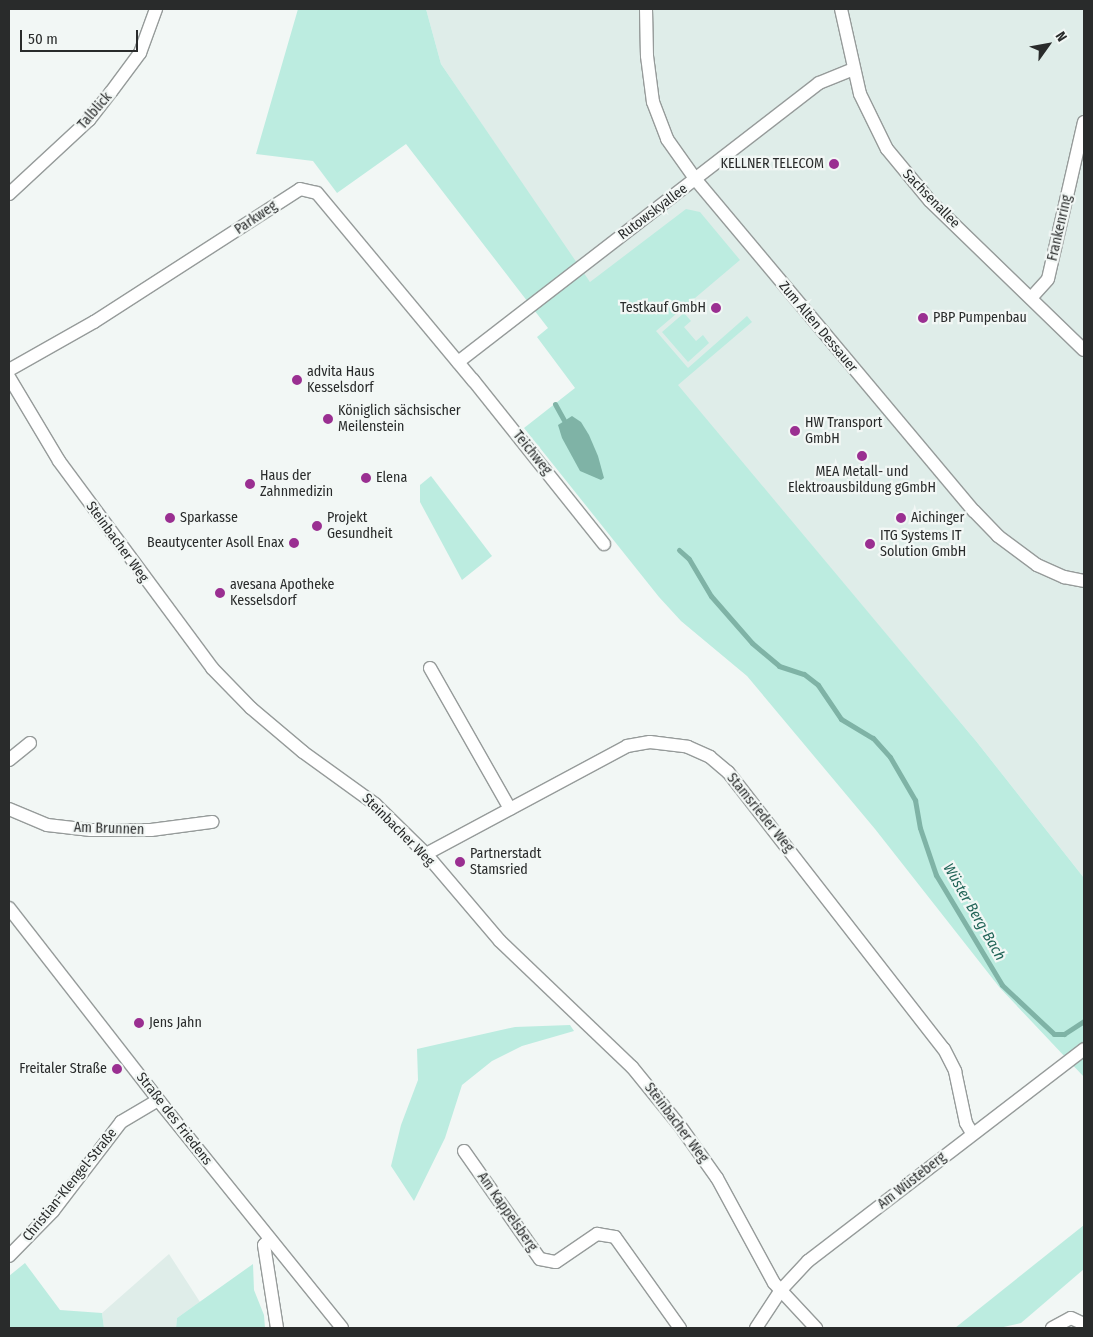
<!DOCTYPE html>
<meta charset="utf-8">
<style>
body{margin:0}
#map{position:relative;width:1093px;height:1337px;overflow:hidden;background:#f2f7f5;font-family:"Fira Sans Condensed",sans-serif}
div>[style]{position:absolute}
.built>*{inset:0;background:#dfede9}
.green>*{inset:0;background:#bcece0}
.water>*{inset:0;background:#7fb3a6}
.stream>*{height:5px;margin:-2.5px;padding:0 2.5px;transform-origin:2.5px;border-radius:2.5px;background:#7fb3a6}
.roads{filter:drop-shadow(1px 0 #969b9a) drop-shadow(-1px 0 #969b9a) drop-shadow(0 1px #969b9a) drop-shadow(0 -1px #969b9a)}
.street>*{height:12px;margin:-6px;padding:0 6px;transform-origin:6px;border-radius:6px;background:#fff}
.dots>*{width:14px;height:14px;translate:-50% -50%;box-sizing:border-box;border:2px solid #f2f7f5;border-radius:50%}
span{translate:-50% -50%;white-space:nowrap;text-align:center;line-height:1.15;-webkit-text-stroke:4.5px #f2f7f5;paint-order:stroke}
.street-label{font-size:14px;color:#292b2b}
.poi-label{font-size:14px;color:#292b2b}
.right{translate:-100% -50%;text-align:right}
.left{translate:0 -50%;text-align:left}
.water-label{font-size:15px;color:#216457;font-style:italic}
.frame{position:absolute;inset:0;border:10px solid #292b2b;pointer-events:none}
.north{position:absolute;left:1023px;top:20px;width:50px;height:50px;-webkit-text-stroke:4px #f2f7f5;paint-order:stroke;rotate:58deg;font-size:14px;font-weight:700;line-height:20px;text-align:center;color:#292b2b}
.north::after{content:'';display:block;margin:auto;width:18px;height:22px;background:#292b2b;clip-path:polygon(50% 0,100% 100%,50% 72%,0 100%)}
.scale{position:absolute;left:20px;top:30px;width:118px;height:22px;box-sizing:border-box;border:2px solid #292b2b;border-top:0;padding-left:6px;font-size:15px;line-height:18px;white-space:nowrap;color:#292b2b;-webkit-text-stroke:4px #f2f7f5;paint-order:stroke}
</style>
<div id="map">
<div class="built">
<div style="clip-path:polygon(426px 9px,1084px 9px,1084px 878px,976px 741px,584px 275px,441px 64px)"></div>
<div style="clip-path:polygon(169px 1254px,200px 1302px,177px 1318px,176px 1328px,104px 1328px,102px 1313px)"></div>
</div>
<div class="green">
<div style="clip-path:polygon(298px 9px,426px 9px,441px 64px,590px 282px,686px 209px,700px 212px,740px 260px,656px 331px,688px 368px,747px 316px,752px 322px,678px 385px,976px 741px,1084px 878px,1084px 1077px,1000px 988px,875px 829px,747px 676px,681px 621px,659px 597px,524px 428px,575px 388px,537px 337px,548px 328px,406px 144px,337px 193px,313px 161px,256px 154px)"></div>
<div style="clip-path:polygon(684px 313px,691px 321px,684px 327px,696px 341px,703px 335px,709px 343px,688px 362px,662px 332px)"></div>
<div style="clip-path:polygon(431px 476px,492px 556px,462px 580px,420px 502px,420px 485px)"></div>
<div style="clip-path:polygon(570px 1025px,574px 1031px,522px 1046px,492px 1061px,462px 1085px,445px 1138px,414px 1201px,391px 1166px,401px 1125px,418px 1080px,417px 1049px,515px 1027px)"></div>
<div style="clip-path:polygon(1084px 1225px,1084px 1269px,1021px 1323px,999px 1328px,955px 1328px)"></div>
<div style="clip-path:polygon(25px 1263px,60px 1310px,102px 1313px,104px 1328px,9px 1328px,9px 1276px)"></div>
<div style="clip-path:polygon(253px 1264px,254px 1290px,264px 1315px,265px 1328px,176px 1328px,177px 1318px)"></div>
</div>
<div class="water">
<div style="clip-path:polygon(572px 416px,581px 422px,589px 435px,598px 456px,604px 478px,601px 480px,580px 471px,562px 438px,558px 425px)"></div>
</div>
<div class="stream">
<div style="left:555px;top:404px;width:18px;rotate:61deg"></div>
<div style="left:679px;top:550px;width:13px;rotate:42deg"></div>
<div style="left:689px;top:559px;width:43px;rotate:59.3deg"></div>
<div style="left:711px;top:596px;width:62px;rotate:48.9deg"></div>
<div style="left:752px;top:643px;width:35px;rotate:40deg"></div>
<div style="left:779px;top:666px;width:26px;rotate:18deg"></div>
<div style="left:804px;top:674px;width:18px;rotate:38deg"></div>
<div style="left:818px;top:685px;width:41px;rotate:55.9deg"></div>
<div style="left:841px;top:719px;width:37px;rotate:31deg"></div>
<div style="left:873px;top:738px;width:25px;rotate:48deg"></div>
<div style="left:890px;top:757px;width:50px;rotate:59.8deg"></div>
<div style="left:915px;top:800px;width:28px;rotate:80deg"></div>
<div style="left:920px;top:828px;width:50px;rotate:71.2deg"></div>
<div style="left:936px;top:875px;width:128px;rotate:59deg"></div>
<div style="left:1002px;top:985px;width:71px;rotate:43.3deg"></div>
<div style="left:1054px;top:1034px;width:10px"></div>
<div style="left:1064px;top:1034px;width:24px;rotate:-33deg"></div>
</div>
<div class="roads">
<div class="street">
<div style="left:646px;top:9px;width:47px;rotate:88.8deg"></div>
<div style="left:647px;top:56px;width:46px;rotate:82.6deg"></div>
<div style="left:653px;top:102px;width:40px;rotate:69deg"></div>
<div style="left:667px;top:139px;width:50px;rotate:54.7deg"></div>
<div style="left:696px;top:180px;width:432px;rotate:50deg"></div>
<div style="left:974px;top:511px;width:35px;rotate:46deg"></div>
<div style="left:998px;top:536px;width:49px;rotate:36.6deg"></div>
<div style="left:1037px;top:565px;width:30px;rotate:24deg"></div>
<div style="left:1064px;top:577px;width:20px;rotate:11deg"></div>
<div style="left:841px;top:9px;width:87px;rotate:77.4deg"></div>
<div style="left:860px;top:94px;width:61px;rotate:63.9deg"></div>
<div style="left:887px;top:149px;width:67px;rotate:50.4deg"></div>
<div style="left:930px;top:201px;width:214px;rotate:44.1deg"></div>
<div style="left:9px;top:194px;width:109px;rotate:-42.8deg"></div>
<div style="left:89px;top:120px;width:36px;rotate:-52deg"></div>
<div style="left:111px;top:92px;width:49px;rotate:-53.4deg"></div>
<div style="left:140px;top:53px;width:47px;rotate:-70deg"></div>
<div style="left:1031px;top:298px;width:25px;rotate:-48deg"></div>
<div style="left:1048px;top:279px;width:161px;rotate:-77.1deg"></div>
<div style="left:458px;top:362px;width:456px;rotate:-37.7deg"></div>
<div style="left:819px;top:83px;width:35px;rotate:-22deg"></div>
<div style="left:9px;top:370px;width:98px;rotate:-29.5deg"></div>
<div style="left:94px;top:322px;width:245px;rotate:-32.8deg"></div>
<div style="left:300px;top:189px;width:17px;rotate:13deg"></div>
<div style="left:317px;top:193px;width:244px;rotate:50.2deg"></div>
<div style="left:473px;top:380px;width:210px;rotate:51.4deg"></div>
<div style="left:9px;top:377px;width:98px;rotate:59.2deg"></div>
<div style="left:59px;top:461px;width:257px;rotate:53.5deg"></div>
<div style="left:212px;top:668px;width:56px;rotate:45.7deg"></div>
<div style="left:251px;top:708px;width:68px;rotate:40.2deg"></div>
<div style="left:303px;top:752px;width:89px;rotate:35.8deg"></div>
<div style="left:375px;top:804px;width:71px;rotate:44.4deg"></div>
<div style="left:426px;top:854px;width:114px;rotate:49.6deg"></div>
<div style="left:500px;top:941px;width:182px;rotate:43.7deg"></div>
<div style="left:632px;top:1067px;width:76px;rotate:50.9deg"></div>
<div style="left:680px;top:1126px;width:64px;rotate:54.6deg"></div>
<div style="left:717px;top:1178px;width:119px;rotate:61.5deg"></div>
<div style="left:774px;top:1283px;width:62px;rotate:47deg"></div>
<div style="left:430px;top:668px;width:162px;rotate:60.4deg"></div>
<div style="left:9px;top:760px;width:27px;rotate:-39deg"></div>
<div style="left:9px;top:809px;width:41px;rotate:22.8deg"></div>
<div style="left:47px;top:825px;width:44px;rotate:6.5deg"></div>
<div style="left:91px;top:830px;width:60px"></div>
<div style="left:151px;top:830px;width:62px;rotate:-7.5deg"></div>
<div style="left:426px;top:854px;width:228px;rotate:-28.2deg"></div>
<div style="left:627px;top:746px;width:23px;rotate:-10deg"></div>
<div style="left:650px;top:742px;width:38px;rotate:7deg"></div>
<div style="left:688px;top:747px;width:24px;rotate:24deg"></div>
<div style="left:710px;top:757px;width:23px;rotate:40deg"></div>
<div style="left:728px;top:772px;width:351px;rotate:52.1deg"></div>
<div style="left:944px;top:1049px;width:25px;rotate:63deg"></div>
<div style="left:955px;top:1071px;width:53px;rotate:78.1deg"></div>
<div style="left:966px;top:1123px;width:12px;rotate:59deg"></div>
<div style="left:9px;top:908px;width:251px;rotate:52.1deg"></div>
<div style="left:163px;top:1106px;width:285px;rotate:51.1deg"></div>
<div style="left:464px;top:1151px;width:132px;rotate:54.9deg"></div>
<div style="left:540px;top:1259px;width:16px;rotate:11deg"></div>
<div style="left:556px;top:1262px;width:50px;rotate:-34.3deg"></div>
<div style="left:597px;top:1234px;width:18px;rotate:9deg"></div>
<div style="left:615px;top:1237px;width:112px;rotate:54.5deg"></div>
<div style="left:270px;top:1239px;width:8px;rotate:135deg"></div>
<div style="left:264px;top:1245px;width:84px;rotate:81.1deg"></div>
<div style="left:9px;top:1256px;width:63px;rotate:-45.6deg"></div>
<div style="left:53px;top:1211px;width:112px;rotate:-52.6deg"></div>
<div style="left:121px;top:1122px;width:43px;rotate:-30.7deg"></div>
<div style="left:756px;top:1328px;width:45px;rotate:-56.7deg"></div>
<div style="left:781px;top:1290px;width:40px;rotate:-47deg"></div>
<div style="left:808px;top:1261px;width:348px;rotate:-37.5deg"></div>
<div style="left:1052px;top:1328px;width:21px;rotate:-28deg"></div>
<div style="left:1071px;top:1318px;width:14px;rotate:25deg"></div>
</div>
</div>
<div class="dots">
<div style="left:834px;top:164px;background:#9a2f91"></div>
<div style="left:716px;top:308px;background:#9a2f91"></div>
<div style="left:923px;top:318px;background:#9a2f91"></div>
<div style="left:297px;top:380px;background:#9a2f91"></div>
<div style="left:328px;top:419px;background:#9a2f91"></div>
<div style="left:795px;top:431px;background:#9a2f91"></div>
<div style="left:862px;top:456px;background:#9a2f91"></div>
<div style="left:366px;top:478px;background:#9a2f91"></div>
<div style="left:250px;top:484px;background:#9a2f91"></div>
<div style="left:170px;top:518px;background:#9a2f91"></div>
<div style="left:901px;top:518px;background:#9a2f91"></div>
<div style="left:317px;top:526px;background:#9a2f91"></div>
<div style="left:294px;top:543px;background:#9a2f91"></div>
<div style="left:870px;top:544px;background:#9a2f91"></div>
<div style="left:220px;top:593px;background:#9a2f91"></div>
<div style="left:460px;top:862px;background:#9a2f91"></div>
<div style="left:139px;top:1023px;background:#9a2f91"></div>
<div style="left:117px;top:1069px;background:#9a2f91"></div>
</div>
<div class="street-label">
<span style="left:95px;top:111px;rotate:-49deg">Talblick</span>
<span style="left:931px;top:199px;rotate:46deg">Sachsenallee</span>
<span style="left:653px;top:212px;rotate:-37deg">Rutowskyallee</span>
<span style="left:256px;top:218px;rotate:-34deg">Parkweg</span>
<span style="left:1060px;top:228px;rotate:-77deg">Frankenring</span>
<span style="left:818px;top:327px;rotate:50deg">Zum Alten Dessauer</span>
<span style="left:532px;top:453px;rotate:51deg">Teichweg</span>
<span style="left:117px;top:542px;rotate:54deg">Steinbacher Weg</span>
<span style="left:760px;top:813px;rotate:51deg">Stamsrieder Weg</span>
<span style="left:109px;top:829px;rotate:2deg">Am Brunnen</span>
<span style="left:398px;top:830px;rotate:45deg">Steinbacher Weg</span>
<span style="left:174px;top:1119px;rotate:52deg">Straße des Friedens</span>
<span style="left:676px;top:1123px;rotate:53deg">Steinbacher Weg</span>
<span style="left:912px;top:1181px;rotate:-38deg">Am Wüsteberg</span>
<span style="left:70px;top:1185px;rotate:-51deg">Christian-Klengel-Straße</span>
<span style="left:507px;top:1212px;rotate:55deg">Am Kappelsberg</span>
</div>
<div class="poi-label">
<span class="right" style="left:824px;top:164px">KELLNER TELECOM</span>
<span class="right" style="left:706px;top:308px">Testkauf GmbH</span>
<span class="left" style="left:933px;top:318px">PBP Pumpenbau</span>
<span class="left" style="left:307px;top:380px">advita Haus<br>Kesselsdorf</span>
<span class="left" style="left:338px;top:419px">Königlich sächsischer<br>Meilenstein</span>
<span class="left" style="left:805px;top:431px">HW Transport<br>GmbH</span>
<span style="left:862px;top:480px">MEA Metall- und<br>Elektroausbildung gGmbH</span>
<span class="left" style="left:260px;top:484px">Haus der<br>Zahnmedizin</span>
<span class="left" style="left:376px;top:478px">Elena</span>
<span class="left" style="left:180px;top:518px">Sparkasse</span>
<span class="left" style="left:327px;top:526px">Projekt<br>Gesundheit</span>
<span class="left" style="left:911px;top:518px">Aichinger</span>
<span class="left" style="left:880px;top:544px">ITG Systems IT<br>Solution GmbH</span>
<span class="right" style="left:284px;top:543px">Beautycenter Asoll Enax</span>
<span class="left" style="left:230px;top:593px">avesana Apotheke<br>Kesselsdorf</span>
<span class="left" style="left:470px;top:862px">Partnerstadt<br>Stamsried</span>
<span class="left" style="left:149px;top:1023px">Jens Jahn</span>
<span class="right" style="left:107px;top:1069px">Freitaler Straße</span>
</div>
<div class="water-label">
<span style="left:974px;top:912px;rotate:60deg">Wüster Berg-Bach</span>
</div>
<div class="frame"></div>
<div class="north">N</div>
<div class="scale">50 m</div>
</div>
